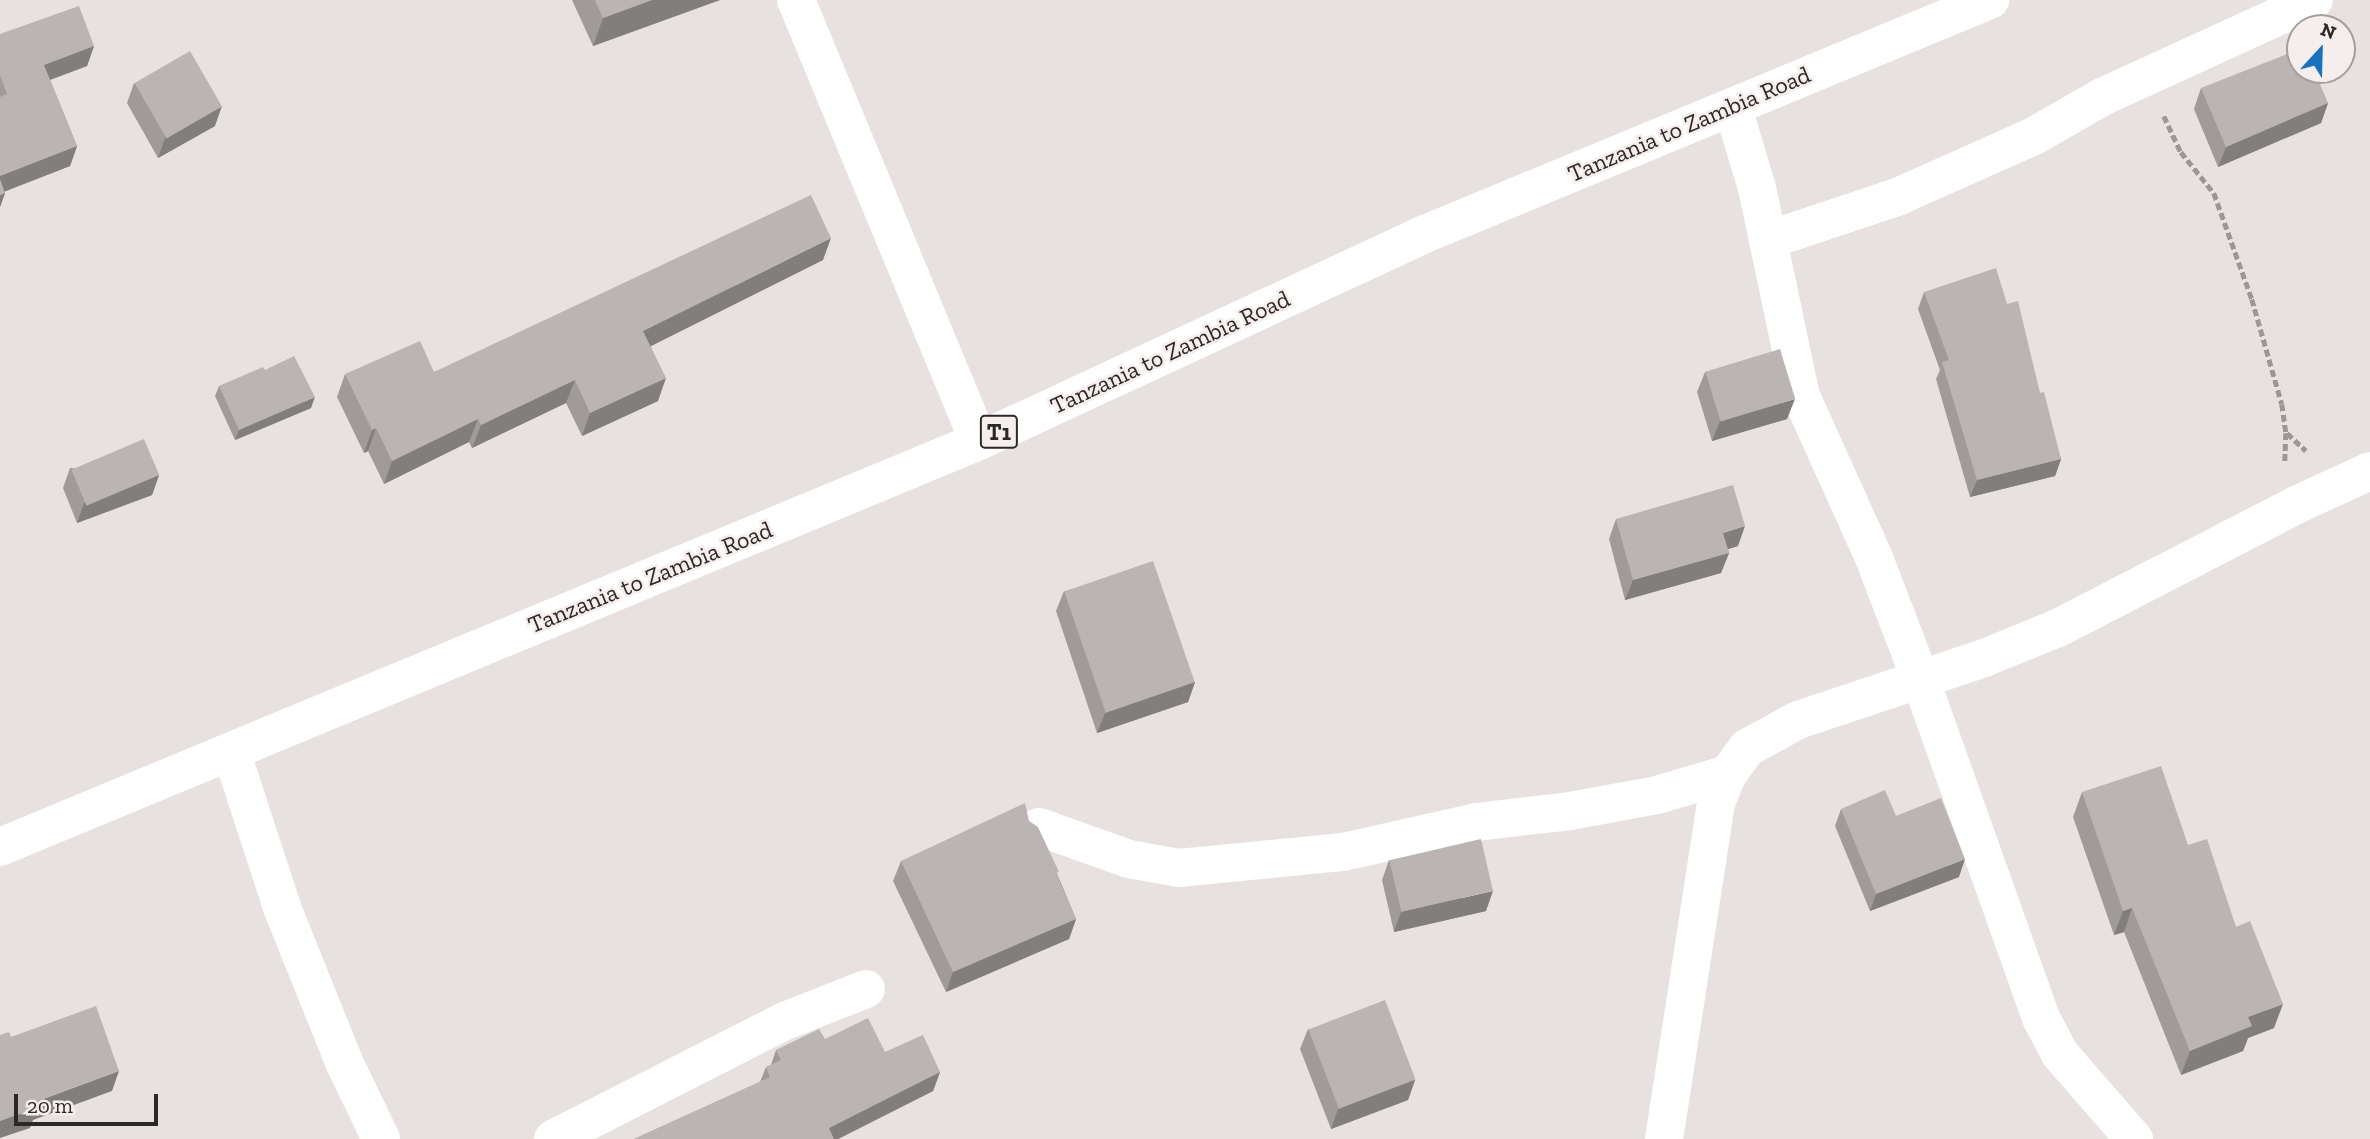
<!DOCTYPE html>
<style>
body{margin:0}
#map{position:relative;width:2370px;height:1139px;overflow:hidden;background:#e7e1df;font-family:"Zilla Slab",serif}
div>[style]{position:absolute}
.path>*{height:4.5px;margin-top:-2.25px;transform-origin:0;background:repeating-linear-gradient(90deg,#9c9796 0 7px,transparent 0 10.5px)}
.minor>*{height:38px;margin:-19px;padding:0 19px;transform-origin:19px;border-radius:19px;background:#fff}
.trunk>*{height:38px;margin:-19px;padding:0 19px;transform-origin:19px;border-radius:19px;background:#fff}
.wall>*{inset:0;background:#a09b99}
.shaded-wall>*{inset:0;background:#827e7d}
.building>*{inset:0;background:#bab4b2;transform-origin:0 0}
span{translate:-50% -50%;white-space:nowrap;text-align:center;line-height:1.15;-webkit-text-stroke:5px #f5eeec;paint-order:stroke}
.shield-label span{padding:2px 5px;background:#f5eeec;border:2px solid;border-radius:5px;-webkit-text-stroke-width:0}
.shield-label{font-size:23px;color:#2b2828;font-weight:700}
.street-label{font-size:24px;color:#2b2828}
.north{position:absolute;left:2286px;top:14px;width:70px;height:70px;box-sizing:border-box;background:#f5eeec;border:2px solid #a49f9e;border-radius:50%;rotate:22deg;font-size:19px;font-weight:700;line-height:28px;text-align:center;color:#2b2828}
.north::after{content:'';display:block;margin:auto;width:24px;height:32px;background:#1673c0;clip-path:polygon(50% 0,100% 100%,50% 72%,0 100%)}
.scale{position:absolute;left:14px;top:1094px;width:144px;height:32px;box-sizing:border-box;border:4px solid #2b2828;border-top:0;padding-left:9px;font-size:21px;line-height:24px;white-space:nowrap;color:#2b2828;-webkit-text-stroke:5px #f5eeec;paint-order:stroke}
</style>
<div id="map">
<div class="path">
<div style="left:2164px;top:116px;width:40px;rotate:65deg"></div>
<div style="left:2181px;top:152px;width:53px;rotate:51.2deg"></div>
<div style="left:2214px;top:193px;width:113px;rotate:70.3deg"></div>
<div style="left:2252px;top:299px;width:109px;rotate:74.1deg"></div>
<div style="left:2282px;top:404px;width:29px;rotate:82deg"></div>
<div style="left:2286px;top:433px;width:29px;rotate:92deg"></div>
<div style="left:2287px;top:433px;width:26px;rotate:43deg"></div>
</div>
<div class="minor">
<div style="left:796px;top:0;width:477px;rotate:67.5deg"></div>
<div style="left:1733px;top:108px;width:84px;rotate:73.3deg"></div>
<div style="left:1757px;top:188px;width:213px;rotate:78.1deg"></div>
<div style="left:1801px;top:396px;width:178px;rotate:65.7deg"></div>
<div style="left:1874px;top:558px;width:129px;rotate:69deg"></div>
<div style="left:1920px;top:678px;width:363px;rotate:70.4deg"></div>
<div style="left:2042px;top:1020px;width:38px;rotate:62deg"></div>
<div style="left:2060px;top:1054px;width:113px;rotate:49deg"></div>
<div style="left:1768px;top:240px;width:136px;rotate:-18.4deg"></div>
<div style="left:1897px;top:197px;width:150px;rotate:-24deg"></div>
<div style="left:2034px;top:136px;width:78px;rotate:-29.8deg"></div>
<div style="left:2102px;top:97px;width:233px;rotate:-24.6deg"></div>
<div style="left:231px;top:751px;width:167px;rotate:71.9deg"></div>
<div style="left:283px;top:910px;width:164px;rotate:68.1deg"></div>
<div style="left:344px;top:1062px;width:85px;rotate:64.3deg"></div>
<div style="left:1039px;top:827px;width:96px;rotate:19.6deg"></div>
<div style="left:1129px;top:859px;width:51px;rotate:10.2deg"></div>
<div style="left:1179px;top:868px;width:165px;rotate:-5.6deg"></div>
<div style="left:1343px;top:852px;width:137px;rotate:-12.6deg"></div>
<div style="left:1477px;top:822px;width:94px;rotate:-6.7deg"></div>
<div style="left:1570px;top:811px;width:88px;rotate:-10.4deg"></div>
<div style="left:1657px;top:795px;width:74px;rotate:-16.5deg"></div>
<div style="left:553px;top:1139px;width:260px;rotate:-27deg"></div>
<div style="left:785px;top:1021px;width:87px;rotate:-21.6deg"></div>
<div style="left:1664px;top:1139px;width:340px;rotate:-81.2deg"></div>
<div style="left:1716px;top:803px;width:31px;rotate:-68deg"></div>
<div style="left:1728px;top:774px;width:32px;rotate:-54deg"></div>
<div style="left:1747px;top:748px;width:58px;rotate:-28.8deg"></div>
<div style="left:1798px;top:720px;width:196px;rotate:-18.4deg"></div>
<div style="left:1984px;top:658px;width:80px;rotate:-22.1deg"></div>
<div style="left:2058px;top:628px;width:268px;rotate:-27.3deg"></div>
<div style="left:2296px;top:505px;width:81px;rotate:-24.7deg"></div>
</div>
<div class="trunk">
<div style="left:0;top:847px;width:1060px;rotate:-22.52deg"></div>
<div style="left:979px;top:441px;width:492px;rotate:-24.9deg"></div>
<div style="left:1425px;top:234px;width:612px;rotate:-22.5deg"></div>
</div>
<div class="wall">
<div style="clip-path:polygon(572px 0,720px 0,593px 46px)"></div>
<div style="clip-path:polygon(0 34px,94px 46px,87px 66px,50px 80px,77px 146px,70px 166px,4px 192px,5px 193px,0 207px)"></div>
<div style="clip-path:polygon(134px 83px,215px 126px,158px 158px,127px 103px)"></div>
<div style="clip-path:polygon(2201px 88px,2328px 103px,2321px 123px,2218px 167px,2194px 109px)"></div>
<div style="clip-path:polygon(823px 260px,651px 346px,658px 401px,582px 436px,566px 403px,472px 448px,469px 442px,384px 484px,368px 451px,364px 453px,337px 397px,345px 374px,434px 372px)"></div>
<div style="clip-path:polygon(1924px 292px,2007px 304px,2040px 393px,2061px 459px,2055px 476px,1970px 497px,1936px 379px,1940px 370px,1918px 309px)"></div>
<div style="clip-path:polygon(265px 370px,311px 408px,235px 440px,215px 396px,219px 386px)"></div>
<div style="clip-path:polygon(1705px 372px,1787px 419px,1712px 441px,1697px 392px)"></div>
<div style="clip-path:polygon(70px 468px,159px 475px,152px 495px,77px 523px,63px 488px)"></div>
<div style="clip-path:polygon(1616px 519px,1738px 546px,1728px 549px,1729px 553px,1721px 573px,1625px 600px,1609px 539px)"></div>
<div style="clip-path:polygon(1064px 591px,1195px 682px,1188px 702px,1097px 733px,1056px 611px)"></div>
<div style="clip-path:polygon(2082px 792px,2188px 845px,2236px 927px,2274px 1028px,2248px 1038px,2243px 1051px,2181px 1075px,2124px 932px,2114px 935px,2073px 817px)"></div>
<div style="clip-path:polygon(1841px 809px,1896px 816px,1959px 877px,1870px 911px,1835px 826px)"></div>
<div style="clip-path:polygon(1029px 821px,1058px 876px,1076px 919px,1069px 939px,946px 992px,893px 881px,901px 861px)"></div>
<div style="clip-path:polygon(1389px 860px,1486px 911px,1394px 932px,1382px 880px)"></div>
<div style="clip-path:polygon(1308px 1029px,1415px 1080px,1408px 1100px,1331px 1129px,1300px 1049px)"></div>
<div style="clip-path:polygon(825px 1039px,885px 1052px,940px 1072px,933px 1091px,838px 1139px,634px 1139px,760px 1082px,766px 1067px,771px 1065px,776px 1050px)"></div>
</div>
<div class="shaded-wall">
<div style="clip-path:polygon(652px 0,720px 0,593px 46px,603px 18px)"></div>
<div style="clip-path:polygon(94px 46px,87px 66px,36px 85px,44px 65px)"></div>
<div style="clip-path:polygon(2328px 103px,2321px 123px,2218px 167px,2226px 147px)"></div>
<div style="clip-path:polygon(222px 106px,215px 126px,158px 158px,165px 138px)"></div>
<div style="clip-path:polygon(77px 146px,70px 166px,0 193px,0 176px)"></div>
<div style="clip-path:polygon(5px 193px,0 207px,0 195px)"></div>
<div style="clip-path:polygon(831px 238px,823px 260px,635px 354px,643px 331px)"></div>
<div style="clip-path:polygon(666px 378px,658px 401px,582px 436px,590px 413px)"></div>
<div style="clip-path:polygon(575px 380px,566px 403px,472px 448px,481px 425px)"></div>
<div style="clip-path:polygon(315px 397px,311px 408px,235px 440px,239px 430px)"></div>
<div style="clip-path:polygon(1795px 399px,1787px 419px,1712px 441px,1720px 421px)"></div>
<div style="clip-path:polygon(478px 419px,469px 442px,384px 484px,392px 461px)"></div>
<div style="clip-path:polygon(376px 428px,368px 451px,364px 453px,372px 430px)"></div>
<div style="clip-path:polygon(2061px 459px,2055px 476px,1970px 497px,1977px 480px)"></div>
<div style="clip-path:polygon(159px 475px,152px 495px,77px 523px,84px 503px)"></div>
<div style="clip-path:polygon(1745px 526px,1738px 546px,1716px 553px,1723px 533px)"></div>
<div style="clip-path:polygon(1729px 553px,1721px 573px,1625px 600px,1633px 580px)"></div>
<div style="clip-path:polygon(1195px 682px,1188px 702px,1097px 733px,1105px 713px)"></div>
<div style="clip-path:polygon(1965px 859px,1959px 877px,1870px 911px,1876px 894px)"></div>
<div style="clip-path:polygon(1493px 891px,1486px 911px,1394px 932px,1401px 912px)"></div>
<div style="clip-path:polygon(2132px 908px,2124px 932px,2114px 935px,2123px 911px)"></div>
<div style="clip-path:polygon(1076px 919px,1069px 939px,946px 992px,953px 972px)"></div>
<div style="clip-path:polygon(2283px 1004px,2274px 1028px,2248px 1038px,2243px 1051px,2181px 1075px,2190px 1051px,2248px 1017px)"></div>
<div style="clip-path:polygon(119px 1071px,112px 1091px,33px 1120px,30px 1128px,0 1138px,0 1121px,35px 1102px)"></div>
<div style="clip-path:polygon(940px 1072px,933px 1091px,838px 1139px,825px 1139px,829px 1128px)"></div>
<div style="clip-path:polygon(1415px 1080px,1408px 1100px,1331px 1129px,1338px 1109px)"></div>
</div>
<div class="building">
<div style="clip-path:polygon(595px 0,652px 0,603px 18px)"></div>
<div style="clip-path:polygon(79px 6px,94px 46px,44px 65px,77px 146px,0 176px,0 97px,7px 94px,0 75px,0 34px)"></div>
<div style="clip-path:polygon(2300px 49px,2300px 70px,2314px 70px,2328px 103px,2226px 147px,2201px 88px)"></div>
<div style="left:190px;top:51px;width:64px;height:64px;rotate:60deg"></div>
<div style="clip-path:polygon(0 179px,5px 193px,0 195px)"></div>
<div style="clip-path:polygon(811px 195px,831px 238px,643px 331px,666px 378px,590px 413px,575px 380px,481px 425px,478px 419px,392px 461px,376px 428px,372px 430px,345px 374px,420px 341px,434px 372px)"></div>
<div style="clip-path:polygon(1996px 268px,2007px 304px,2018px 301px,2040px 393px,2044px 392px,2061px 459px,1977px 480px,1942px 362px,1949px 360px,1924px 292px)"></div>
<div style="left:1780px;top:349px;width:52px;height:78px;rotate:73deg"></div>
<div style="clip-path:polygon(294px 356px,315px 397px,239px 430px,219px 386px,263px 367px,265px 370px)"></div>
<div style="left:144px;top:439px;width:39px;height:79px;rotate:67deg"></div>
<div style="clip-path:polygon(1733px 485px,1745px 526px,1723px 533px,1729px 553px,1633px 580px,1616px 519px)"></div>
<div style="left:1153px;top:561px;width:128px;height:94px;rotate:71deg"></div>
<div style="clip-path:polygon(2161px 766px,2188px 845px,2207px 839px,2236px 927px,2250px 921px,2283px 1004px,2248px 1017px,2252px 1026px,2190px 1051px,2132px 908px,2123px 911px,2082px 792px)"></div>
<div style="clip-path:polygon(1885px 790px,1896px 816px,1941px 798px,1965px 859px,1876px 894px,1841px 809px)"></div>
<div style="clip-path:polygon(1025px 803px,1029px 821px,1038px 827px,1059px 872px,1056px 873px,1076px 919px,953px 972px,901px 861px)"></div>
<div style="left:1481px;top:839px;width:53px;height:94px;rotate:77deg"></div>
<div style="left:1385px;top:1000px;width:85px;height:82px;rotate:69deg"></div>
<div style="clip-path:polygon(96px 1006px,119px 1071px,35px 1102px,37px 1108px,0 1121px,0 1035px,9px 1032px,11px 1037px)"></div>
<div style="clip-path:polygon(868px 1018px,885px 1052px,923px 1035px,940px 1072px,829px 1128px,834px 1139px,634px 1139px,770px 1077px,766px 1067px,781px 1060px,776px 1050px,819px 1029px,825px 1039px)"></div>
</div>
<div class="shield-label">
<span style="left:999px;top:432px">T1</span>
</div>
<div class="street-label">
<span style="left:1689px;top:124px;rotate:-23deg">Tanzania to Zambia Road</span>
<span style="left:1170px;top:352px;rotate:-25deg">Tanzania to Zambia Road</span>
<span style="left:650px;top:577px;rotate:-22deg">Tanzania to Zambia Road</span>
</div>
<div class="north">N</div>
<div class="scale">20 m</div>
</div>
